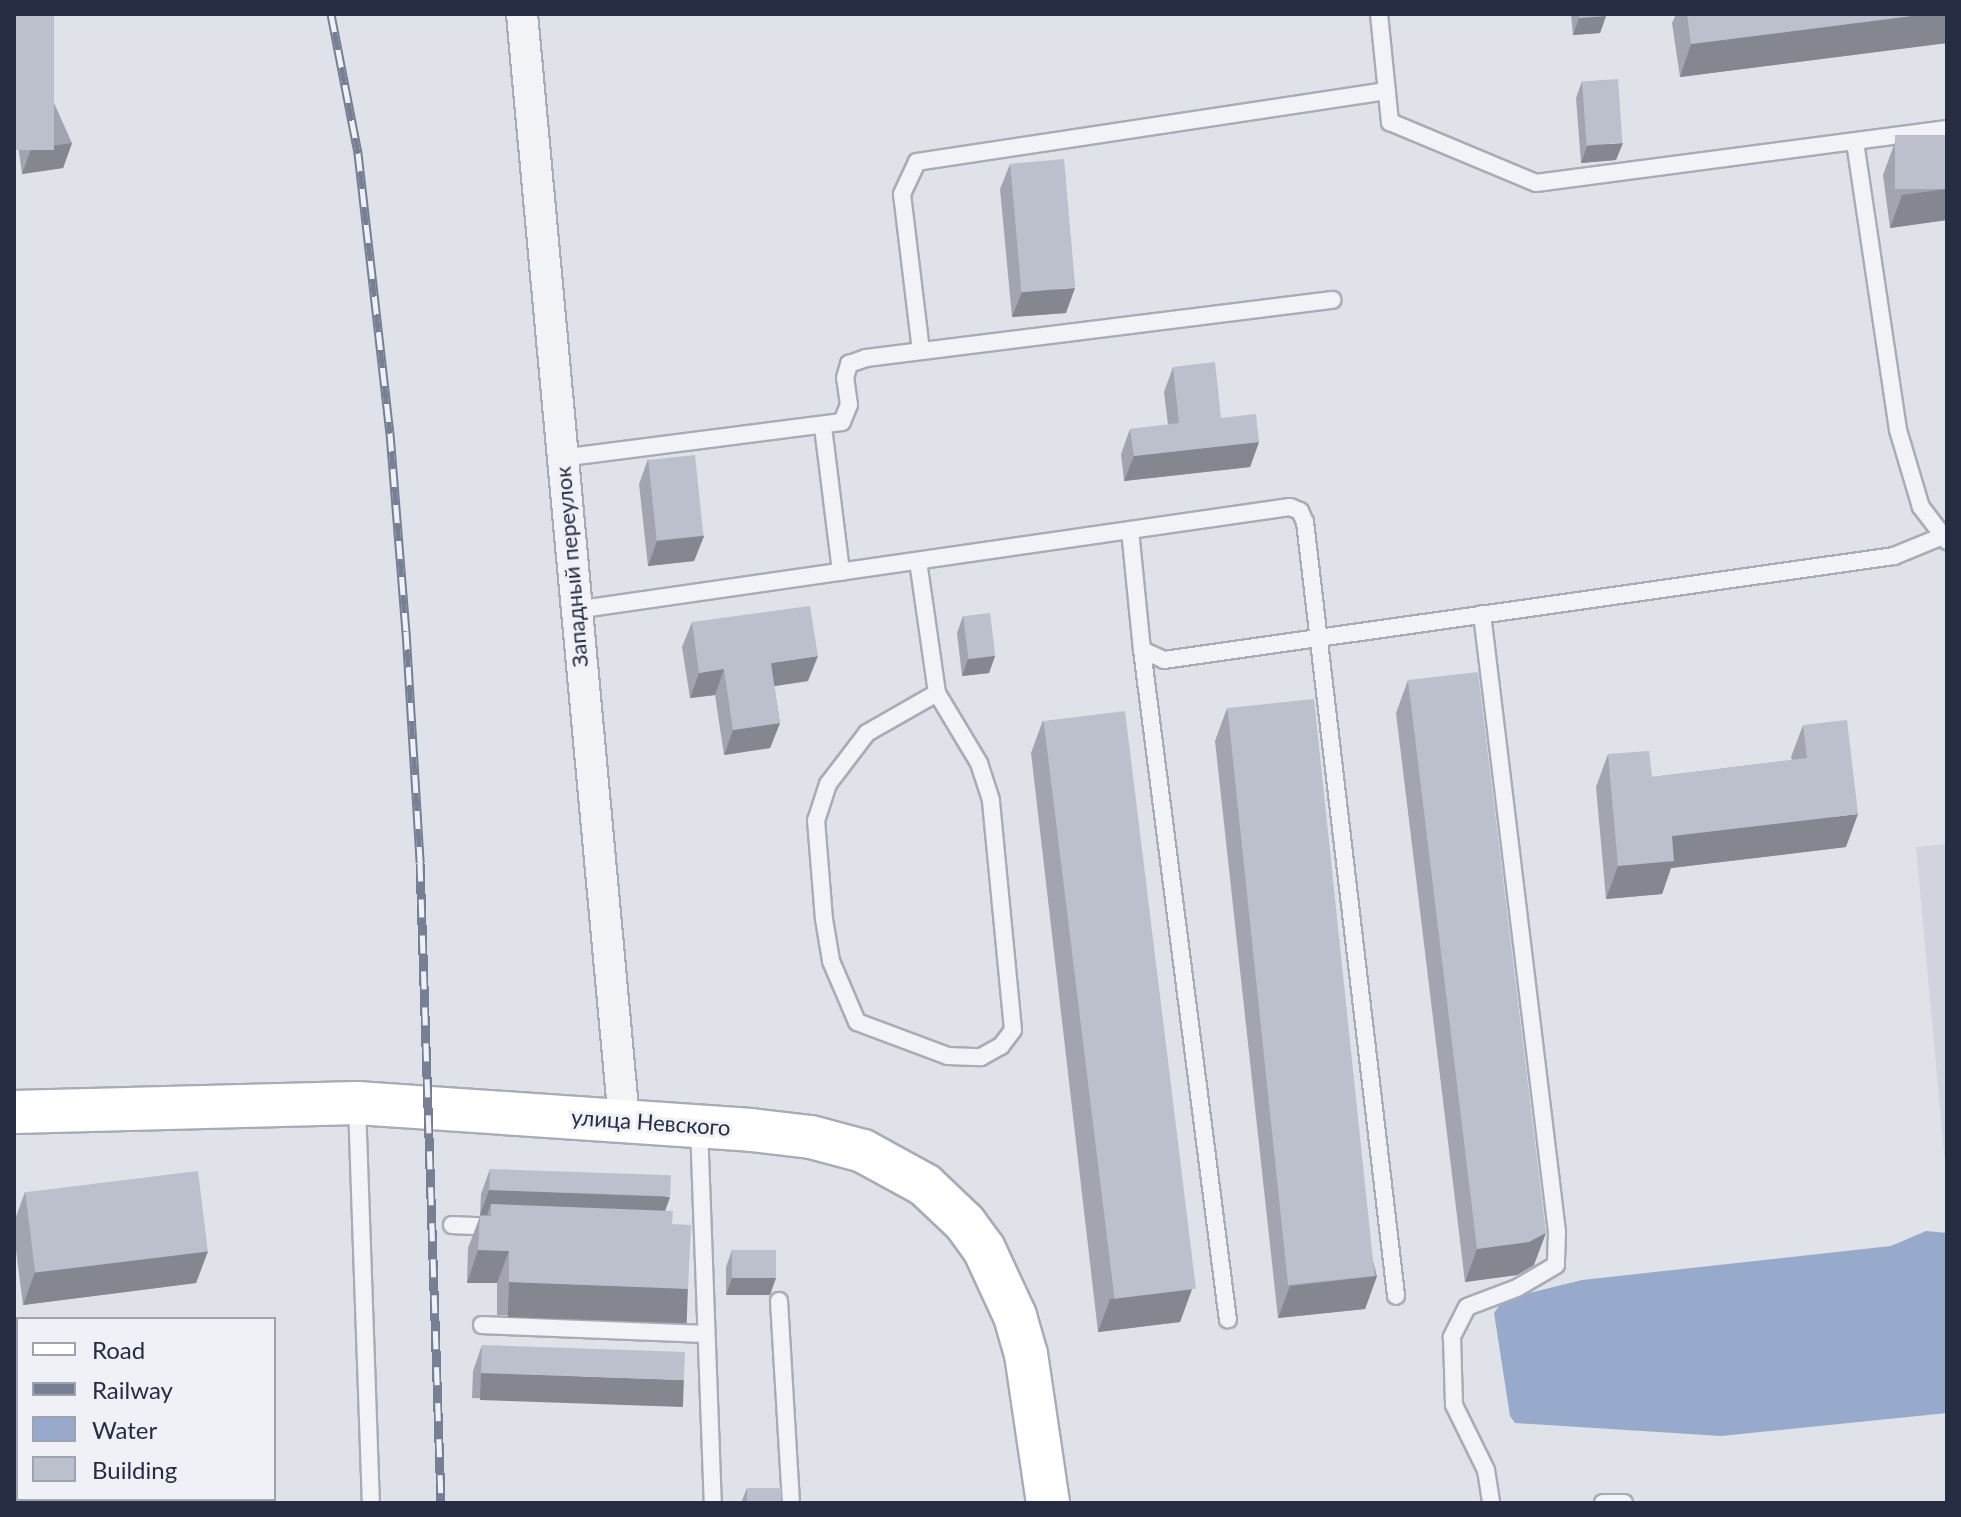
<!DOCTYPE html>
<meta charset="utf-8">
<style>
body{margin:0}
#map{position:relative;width:1961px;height:1517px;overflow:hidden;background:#dfe2e9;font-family:Lato,sans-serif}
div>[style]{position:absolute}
.built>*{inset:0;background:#d1d4df}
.water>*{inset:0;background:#97aacc}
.roads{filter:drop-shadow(2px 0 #a8acb7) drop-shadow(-2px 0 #a8acb7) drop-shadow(0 2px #a8acb7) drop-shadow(0 -2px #a8acb7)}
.lane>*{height:16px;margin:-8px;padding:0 8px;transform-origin:8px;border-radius:8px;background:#f2f3f7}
.street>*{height:30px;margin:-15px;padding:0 15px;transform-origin:15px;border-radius:15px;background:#f2f3f7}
.secondary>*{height:42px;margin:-21px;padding:0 21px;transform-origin:21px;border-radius:21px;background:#fff}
.rail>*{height:9px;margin-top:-4.5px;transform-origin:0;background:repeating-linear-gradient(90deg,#eff1f7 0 18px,#777f94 0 36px);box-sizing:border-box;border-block:2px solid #777f94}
.wall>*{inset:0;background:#a2a5b0}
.shaded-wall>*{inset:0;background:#848690;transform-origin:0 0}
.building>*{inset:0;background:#bcc0cd;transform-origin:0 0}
span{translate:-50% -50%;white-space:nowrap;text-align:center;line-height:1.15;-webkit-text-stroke:6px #eff1f7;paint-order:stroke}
.street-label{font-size:22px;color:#262d42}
.frame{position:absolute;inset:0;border:16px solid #262d42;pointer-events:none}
.legend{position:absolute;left:16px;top:1317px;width:260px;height:184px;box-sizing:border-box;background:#eff1f7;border:2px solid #9fa3af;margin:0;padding:10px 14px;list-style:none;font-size:24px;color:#262d42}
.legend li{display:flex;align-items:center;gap:16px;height:40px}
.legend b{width:40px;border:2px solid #9fa3af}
</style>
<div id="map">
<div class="built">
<div style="clip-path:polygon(1947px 844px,1947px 1185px,1916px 847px)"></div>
</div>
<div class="water">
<div style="clip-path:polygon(1926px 1231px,1947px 1233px,1947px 1413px,1721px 1436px,1515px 1423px,1510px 1416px,1494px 1313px,1504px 1299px,1582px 1280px,1891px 1246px)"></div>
</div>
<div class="roads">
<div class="lane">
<div style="left:1379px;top:14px;width:109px;rotate:84.2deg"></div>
<div style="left:1390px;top:122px;width:158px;rotate:22.7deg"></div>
<div style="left:1536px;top:183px;width:415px;rotate:-7.5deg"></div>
<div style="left:1855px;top:142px;width:291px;rotate:81.5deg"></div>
<div style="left:1898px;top:430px;width:80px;rotate:73.4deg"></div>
<div style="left:1921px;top:507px;width:43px;rotate:52.6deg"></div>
<div style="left:921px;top:351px;width:158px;rotate:-96.9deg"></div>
<div style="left:902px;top:194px;width:35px;rotate:-65deg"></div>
<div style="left:917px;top:162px;width:475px;rotate:-8.6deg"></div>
<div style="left:823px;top:427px;width:146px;rotate:82.9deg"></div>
<div style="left:561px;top:458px;width:283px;rotate:-7.3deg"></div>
<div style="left:842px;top:422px;width:18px;rotate:-68deg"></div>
<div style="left:849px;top:405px;width:27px;rotate:-98deg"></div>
<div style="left:845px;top:378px;width:15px;rotate:-74deg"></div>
<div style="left:849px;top:364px;width:18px;rotate:-19deg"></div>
<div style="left:866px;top:358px;width:470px;rotate:-7.1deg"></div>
<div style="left:1130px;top:530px;width:121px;rotate:84.3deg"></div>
<div style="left:1142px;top:650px;width:24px;rotate:24deg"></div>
<div style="left:1164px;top:660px;width:737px;rotate:-8.11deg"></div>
<div style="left:1894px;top:556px;width:53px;rotate:-22.2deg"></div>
<div style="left:918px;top:561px;width:133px;rotate:81.8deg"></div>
<div style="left:937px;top:693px;width:81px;rotate:150.3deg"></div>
<div style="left:867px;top:733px;width:64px;rotate:127.4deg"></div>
<div style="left:828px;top:784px;width:38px;rotate:108deg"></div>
<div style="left:816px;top:820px;width:99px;rotate:85.4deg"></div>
<div style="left:824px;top:919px;width:43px;rotate:80.5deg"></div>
<div style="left:831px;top:961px;width:66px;rotate:66.9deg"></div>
<div style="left:857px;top:1022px;width:97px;rotate:20.5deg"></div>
<div style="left:948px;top:1056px;width:33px;rotate:2deg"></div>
<div style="left:981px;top:1057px;width:23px;rotate:-29deg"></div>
<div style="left:1001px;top:1046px;width:20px;rotate:-53deg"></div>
<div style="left:1013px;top:1030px;width:231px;rotate:-95.5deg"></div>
<div style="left:991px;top:800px;width:39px;rotate:-108deg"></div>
<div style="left:979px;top:763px;width:82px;rotate:-121deg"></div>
<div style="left:575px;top:610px;width:722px;rotate:-8.2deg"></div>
<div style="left:1290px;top:507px;width:11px;rotate:22deg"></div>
<div style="left:1300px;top:511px;width:12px;rotate:66deg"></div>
<div style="left:1305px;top:522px;width:779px;rotate:83.29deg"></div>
<div style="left:1482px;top:614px;width:623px;rotate:83.08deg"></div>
<div style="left:1557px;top:1232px;width:33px;rotate:92deg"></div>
<div style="left:1556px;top:1265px;width:45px;rotate:149.5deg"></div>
<div style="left:1517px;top:1288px;width:53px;rotate:159.2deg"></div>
<div style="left:1467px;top:1307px;width:34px;rotate:117deg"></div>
<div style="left:1452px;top:1337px;width:68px;rotate:88.3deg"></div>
<div style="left:1454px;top:1405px;width:72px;rotate:63.8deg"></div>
<div style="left:1486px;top:1470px;width:33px;rotate:81deg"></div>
<div style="left:1142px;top:650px;width:675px;rotate:82.69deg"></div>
<div style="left:357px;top:1105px;width:398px;rotate:88deg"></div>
<div style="left:699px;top:1127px;width:376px;rotate:87.9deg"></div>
<div style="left:452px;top:1225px;width:45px;rotate:2.5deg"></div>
<div style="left:779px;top:1301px;width:202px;rotate:86.6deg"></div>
<div style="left:482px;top:1325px;width:222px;rotate:2.3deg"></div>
<div style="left:1603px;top:1503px;width:21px"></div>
</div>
<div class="street">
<div style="left:522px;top:14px;width:1110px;rotate:84.73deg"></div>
</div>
<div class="secondary">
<div style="left:14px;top:1112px;width:343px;rotate:-1.5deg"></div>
<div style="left:357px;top:1103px;width:395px;rotate:3.9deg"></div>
<div style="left:751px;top:1130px;width:60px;rotate:6.7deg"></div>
<div style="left:811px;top:1137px;width:54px;rotate:15.1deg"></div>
<div style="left:863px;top:1151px;width:71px;rotate:28.7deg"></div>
<div style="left:925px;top:1185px;width:55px;rotate:43.5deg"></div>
<div style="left:965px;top:1223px;width:32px;rotate:54deg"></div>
<div style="left:984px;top:1249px;width:74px;rotate:65.2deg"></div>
<div style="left:1015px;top:1316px;width:40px;rotate:74deg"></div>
<div style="left:1026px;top:1354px;width:151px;rotate:81.6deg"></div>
</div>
</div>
<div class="rail">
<div style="left:331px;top:14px;width:142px;rotate:79deg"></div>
<div style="left:358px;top:153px;width:282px;rotate:83.5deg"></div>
<div style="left:390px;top:433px;width:199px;rotate:85.4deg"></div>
<div style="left:406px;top:631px;width:232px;rotate:86.5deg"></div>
<div style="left:420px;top:863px;width:640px;rotate:88.12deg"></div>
</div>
<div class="wall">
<div style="clip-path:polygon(14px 14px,72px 143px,63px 168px,22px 174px,14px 115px)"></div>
<div style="clip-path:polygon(1571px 14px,1606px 14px,1606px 16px,1600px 33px,1573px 35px)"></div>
<div style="clip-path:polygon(1676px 14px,1947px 14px,1947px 43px,1680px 77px,1672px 23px)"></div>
<div style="clip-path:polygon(1582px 81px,1616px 160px,1581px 163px,1576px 98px)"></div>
<div style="clip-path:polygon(1947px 135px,1947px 220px,1890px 228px,1883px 175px,1895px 142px)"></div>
<div style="clip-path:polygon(1010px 164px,1066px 313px,1012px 317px,1000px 189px)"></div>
<div style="clip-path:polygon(1173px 367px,1221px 418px,1259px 442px,1250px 467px,1124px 481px,1121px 454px,1130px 429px,1168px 425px,1164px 392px)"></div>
<div style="clip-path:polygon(648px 459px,704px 536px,694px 561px,648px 566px,639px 484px)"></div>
<div style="clip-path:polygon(963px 616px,995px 656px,989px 673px,962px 676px,957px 633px)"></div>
<div style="clip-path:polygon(692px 622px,808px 681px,774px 686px,780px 723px,770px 748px,724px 755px,715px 695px,690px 698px,682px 647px)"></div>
<div style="clip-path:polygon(1408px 680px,1534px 1265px,1517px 1275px,1465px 1282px,1396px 713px)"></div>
<div style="clip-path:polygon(1227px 708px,1377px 1276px,1365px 1309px,1278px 1318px,1215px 741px)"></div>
<div style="clip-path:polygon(1043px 720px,1192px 1289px,1180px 1322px,1098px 1332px,1031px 753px)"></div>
<div style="clip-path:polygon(1803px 725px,1846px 847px,1671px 868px,1662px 894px,1606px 899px,1596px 787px,1608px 754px,1652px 777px,1792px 760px,1791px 757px)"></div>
<div style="clip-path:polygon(490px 1169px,670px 1197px,665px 1211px,672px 1224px,676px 1322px,497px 1315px,497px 1283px,467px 1283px,468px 1248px,480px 1216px,481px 1194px)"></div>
<div style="clip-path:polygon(25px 1192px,208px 1251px,196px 1283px,23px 1305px,14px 1234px,14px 1222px)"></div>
<div style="clip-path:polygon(732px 1250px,770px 1295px,726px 1295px,726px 1267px)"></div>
<div style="clip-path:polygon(482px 1345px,675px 1406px,472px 1398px,473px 1371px)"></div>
<div style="clip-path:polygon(747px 1488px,781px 1503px,741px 1503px)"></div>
</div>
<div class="shaded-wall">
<div style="clip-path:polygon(1927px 14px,1947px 14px,1947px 43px,1680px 77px,1691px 44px)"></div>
<div style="clip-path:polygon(1606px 16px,1600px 33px,1573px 35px,1579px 18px)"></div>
<div style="clip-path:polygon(72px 143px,63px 168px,22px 174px,31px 149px)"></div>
<div style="clip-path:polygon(1623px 143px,1616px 160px,1581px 163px,1587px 146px)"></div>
<div style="clip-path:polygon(1947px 189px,1947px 220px,1890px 228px,1902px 195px)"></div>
<div style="clip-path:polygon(1075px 288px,1066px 313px,1012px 317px,1022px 292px)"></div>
<div style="clip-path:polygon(1259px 442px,1250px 467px,1124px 481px,1134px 456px)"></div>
<div style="clip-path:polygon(704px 536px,694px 561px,648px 566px,657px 541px)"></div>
<div style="clip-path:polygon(818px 656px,808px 681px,762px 688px,771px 663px)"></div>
<div style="clip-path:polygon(995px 656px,989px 673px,962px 676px,968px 659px)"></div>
<div style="clip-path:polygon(724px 669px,715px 695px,690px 698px,699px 673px)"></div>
<div style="clip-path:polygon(780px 723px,770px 748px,724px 755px,733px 730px)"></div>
<div style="clip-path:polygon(1858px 814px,1846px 847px,1671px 868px,1662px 894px,1606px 899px,1618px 866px,1672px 836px)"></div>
<div style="clip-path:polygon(489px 1190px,670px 1197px,661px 1222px,491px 1204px,487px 1215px,480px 1215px)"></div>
<div style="clip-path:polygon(1546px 1233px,1534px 1265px,1517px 1275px,1465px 1282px,1477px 1249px)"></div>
<div style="clip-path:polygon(478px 1250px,509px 1251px,497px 1283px,467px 1283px)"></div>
<div style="clip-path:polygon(208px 1251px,196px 1283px,23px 1305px,35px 1272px)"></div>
<div style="clip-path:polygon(1377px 1276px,1365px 1309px,1278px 1318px,1290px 1286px)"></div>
<div style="clip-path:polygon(732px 1278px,776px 1278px,770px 1295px,726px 1295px)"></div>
<div style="left:509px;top:1282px;width:179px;height:35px;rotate:2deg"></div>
<div style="clip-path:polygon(1192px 1289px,1180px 1322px,1098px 1332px,1110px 1299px)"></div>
<div style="left:481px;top:1373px;width:203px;height:27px;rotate:2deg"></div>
</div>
<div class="building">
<div style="left:14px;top:14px;width:40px;height:136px"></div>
<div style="clip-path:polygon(1579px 14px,1606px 14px,1606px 16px,1579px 18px)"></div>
<div style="clip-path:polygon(1687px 14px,1927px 14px,1691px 44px)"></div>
<div style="left:1618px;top:79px;width:64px;height:36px;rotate:86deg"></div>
<div style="left:1947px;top:135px;width:54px;height:52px;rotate:90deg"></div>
<div style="left:1064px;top:159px;width:129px;height:54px;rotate:85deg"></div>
<div style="clip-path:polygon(1215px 362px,1221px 418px,1256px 414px,1259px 442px,1134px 456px,1130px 429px,1179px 423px,1173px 367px)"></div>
<div style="left:695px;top:455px;width:81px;height:47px;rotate:84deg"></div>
<div style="clip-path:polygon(810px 606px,818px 656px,771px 663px,780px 723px,733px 730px,724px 669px,699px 673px,692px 622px)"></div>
<div style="left:990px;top:613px;width:43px;height:27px;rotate:83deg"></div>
<div style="clip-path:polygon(1478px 672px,1546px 1233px,1529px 1242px,1477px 1249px,1408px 680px)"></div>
<div style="left:1314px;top:699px;width:580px;height:87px;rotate:84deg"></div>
<div style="left:1125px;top:711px;width:582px;height:82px;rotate:83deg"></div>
<div style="clip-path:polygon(1847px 720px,1858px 814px,1672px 836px,1674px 861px,1618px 866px,1608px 754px,1649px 751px,1652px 777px,1807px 758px,1803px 725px)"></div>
<div style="left:490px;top:1169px;width:181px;height:21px;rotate:2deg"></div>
<div style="left:198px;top:1171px;width:81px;height:174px;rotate:83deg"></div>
<div style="clip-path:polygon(491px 1204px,673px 1211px,672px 1224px,691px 1225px,688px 1289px,509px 1282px,509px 1251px,478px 1250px,480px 1216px,491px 1216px)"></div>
<div style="left:732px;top:1250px;width:44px;height:28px"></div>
<div style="left:482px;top:1345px;width:203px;height:28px;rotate:2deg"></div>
<div style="clip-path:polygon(14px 1370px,16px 1370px,18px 1395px,18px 1499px,28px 1499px,28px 1503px,14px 1503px)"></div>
<div style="left:747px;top:1488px;width:34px;height:15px"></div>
</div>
<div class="street-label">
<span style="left:571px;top:567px;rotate:-95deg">Западный переулок</span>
<span style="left:651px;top:1122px;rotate:4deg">улица Невского</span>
</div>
<div class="frame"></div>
<ul class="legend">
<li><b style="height:10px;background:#fff"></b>Road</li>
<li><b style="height:10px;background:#777f94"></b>Railway</li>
<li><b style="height:22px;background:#97aacc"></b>Water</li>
<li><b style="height:22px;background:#bcc0cd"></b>Building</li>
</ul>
</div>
